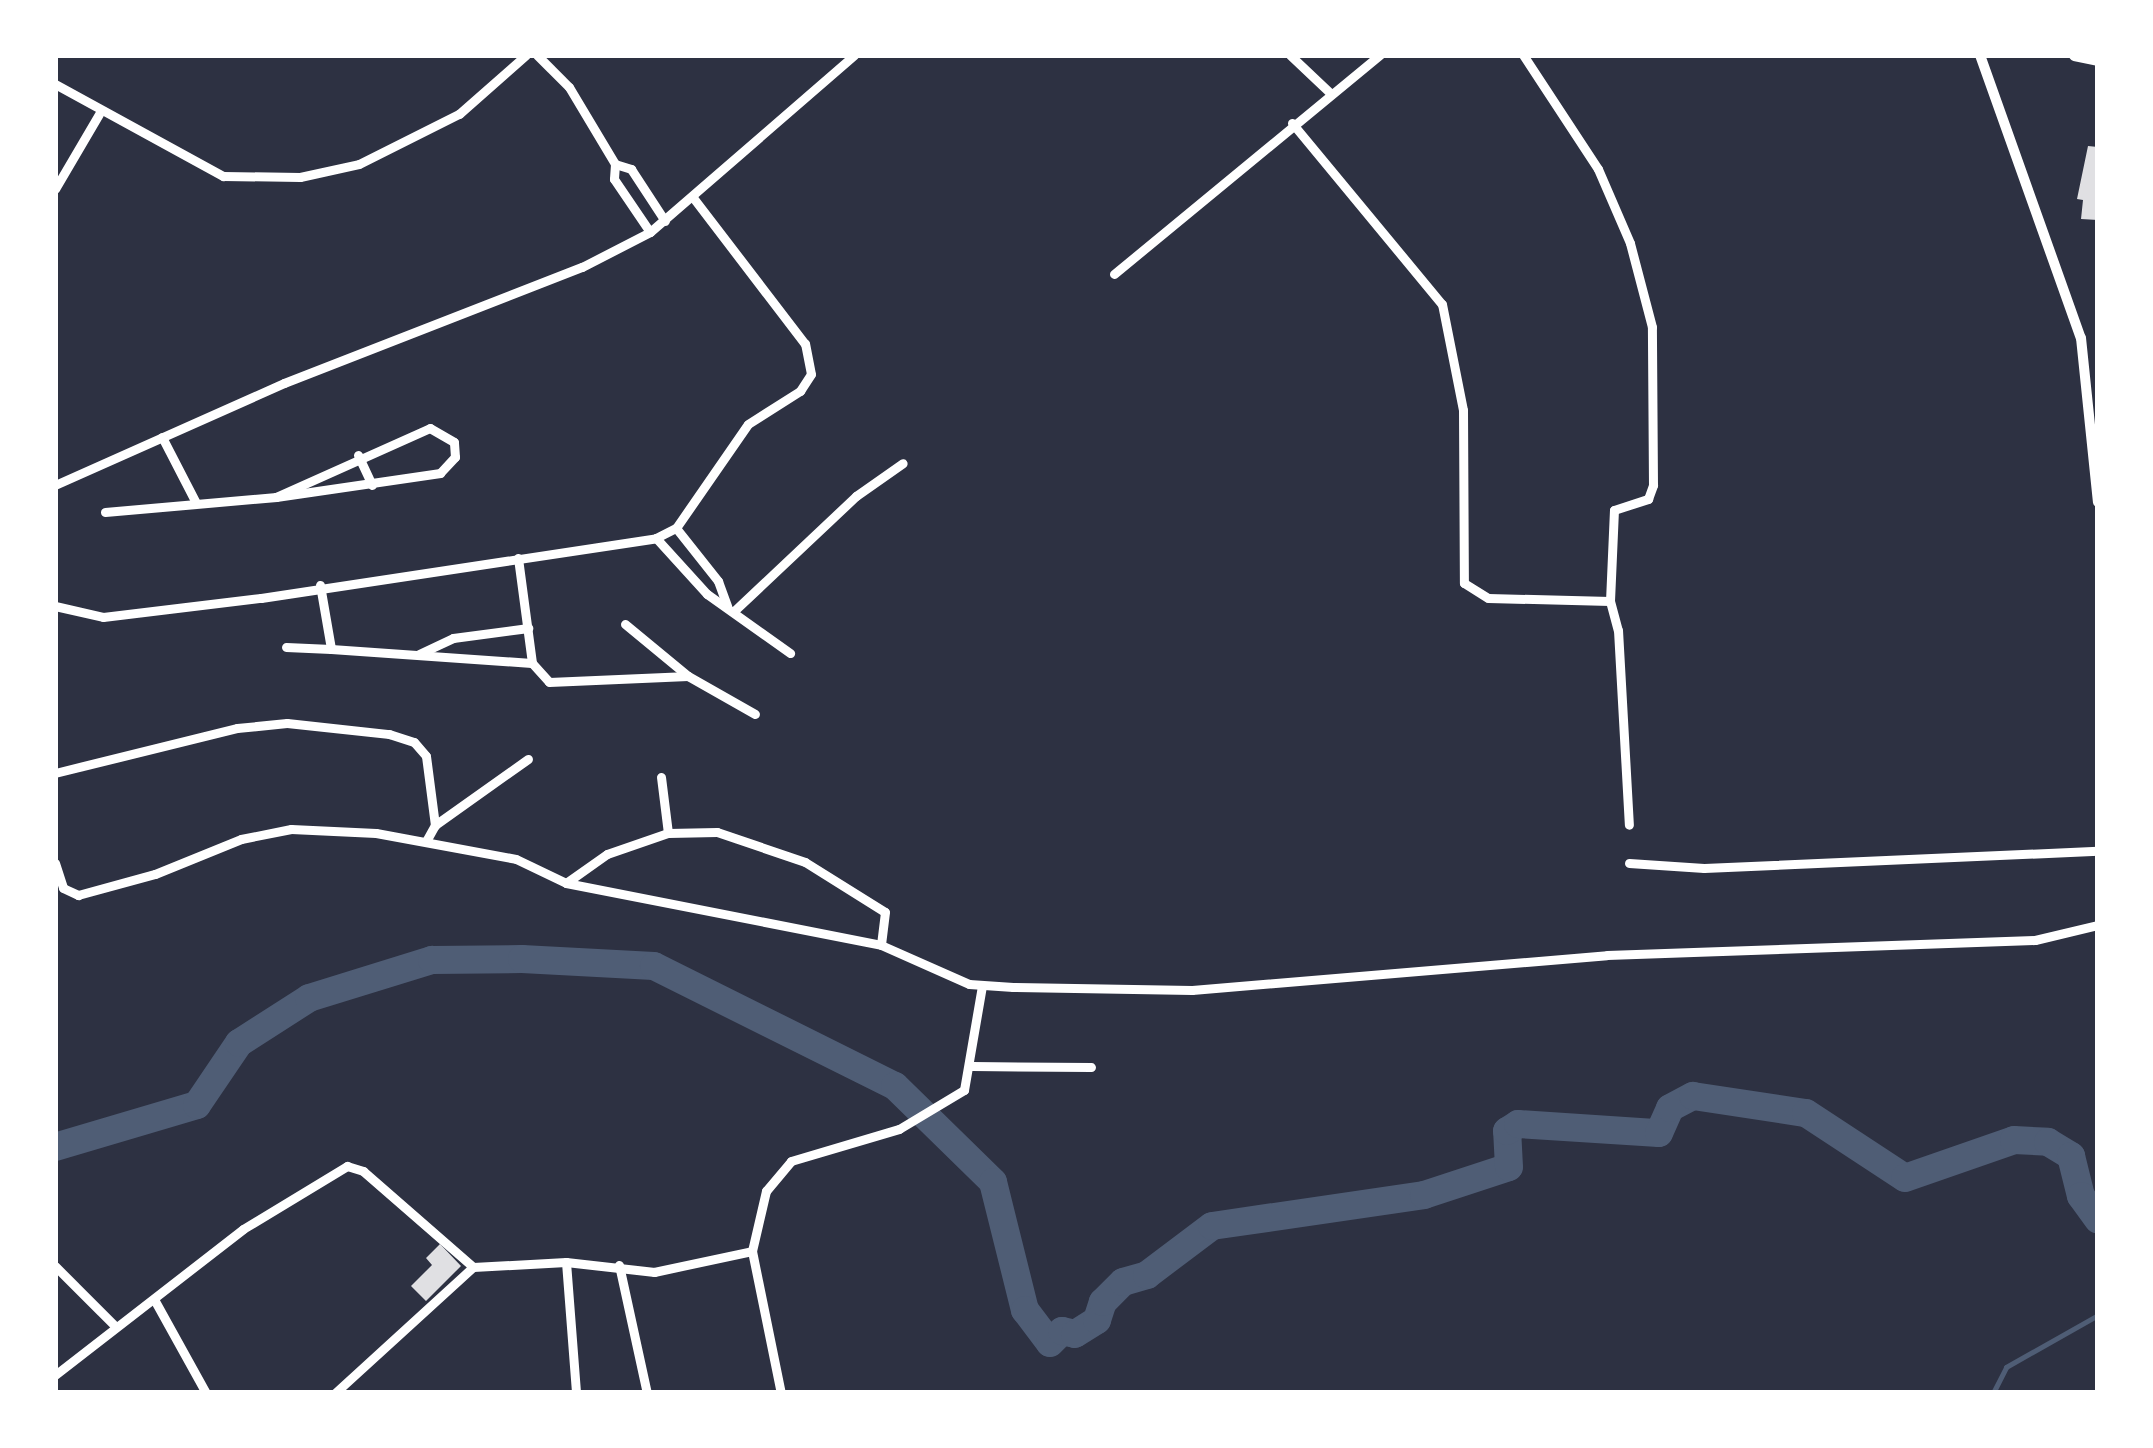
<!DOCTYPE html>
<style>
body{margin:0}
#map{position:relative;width:2153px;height:1448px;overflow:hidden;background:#2d3142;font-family:"Space Grotesk",sans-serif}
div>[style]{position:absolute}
.stream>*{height:5px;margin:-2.5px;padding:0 2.5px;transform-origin:2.5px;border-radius:2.5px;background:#4f5d75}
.river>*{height:28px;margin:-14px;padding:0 14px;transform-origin:14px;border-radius:14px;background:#4f5d75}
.building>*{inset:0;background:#e0e0e3}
.minor>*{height:9px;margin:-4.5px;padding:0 4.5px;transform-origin:4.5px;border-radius:4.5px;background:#fff}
.tertiary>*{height:10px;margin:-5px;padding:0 5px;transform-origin:5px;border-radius:5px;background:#fff}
.secondary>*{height:11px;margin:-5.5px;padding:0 5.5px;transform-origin:5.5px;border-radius:5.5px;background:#fff}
span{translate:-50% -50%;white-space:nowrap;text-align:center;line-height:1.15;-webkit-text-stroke:9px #fff;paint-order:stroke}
.frame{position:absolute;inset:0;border:58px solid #fff;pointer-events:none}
</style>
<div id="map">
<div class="stream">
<div style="left:1993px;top:1393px;width:29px;rotate:-63deg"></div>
<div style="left:2006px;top:1367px;width:106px;rotate:-29.5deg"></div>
</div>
<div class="river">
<div style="left:55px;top:1147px;width:148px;rotate:-16.5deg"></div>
<div style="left:197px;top:1105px;width:75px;rotate:-55.9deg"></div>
<div style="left:239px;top:1043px;width:83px;rotate:-32.7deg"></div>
<div style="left:309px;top:998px;width:129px;rotate:-17.2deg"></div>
<div style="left:432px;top:960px;width:90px;rotate:-0.6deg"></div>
<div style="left:522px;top:959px;width:132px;rotate:3deg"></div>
<div style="left:654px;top:966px;width:269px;rotate:26.5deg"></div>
<div style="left:895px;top:1086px;width:137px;rotate:44.4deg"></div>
<div style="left:993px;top:1182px;width:132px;rotate:76deg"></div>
<div style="left:1025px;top:1310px;width:41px;rotate:52.9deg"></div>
<div style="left:1050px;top:1343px;width:17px;rotate:-45deg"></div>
<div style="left:1062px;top:1331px;width:13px;rotate:13deg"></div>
<div style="left:1075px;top:1334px;width:26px;rotate:-32deg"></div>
<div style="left:1097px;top:1320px;width:19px;rotate:-72deg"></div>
<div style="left:1103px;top:1302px;width:28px;rotate:-45deg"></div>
<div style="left:1123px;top:1282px;width:25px;rotate:-16deg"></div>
<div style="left:1147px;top:1275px;width:81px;rotate:-37deg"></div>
<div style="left:1212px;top:1226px;width:214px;rotate:-8.3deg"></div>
<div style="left:1424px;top:1195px;width:89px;rotate:-18.2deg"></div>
<div style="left:1509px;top:1167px;width:36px;rotate:-93deg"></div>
<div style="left:1507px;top:1131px;width:13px;rotate:-32deg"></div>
<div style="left:1518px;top:1124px;width:141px;rotate:3.7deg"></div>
<div style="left:1659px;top:1133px;width:27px;rotate:-66deg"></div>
<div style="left:1670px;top:1108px;width:26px;rotate:-28deg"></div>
<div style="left:1693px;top:1096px;width:114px;rotate:8.6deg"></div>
<div style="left:1806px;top:1113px;width:118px;rotate:33.3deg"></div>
<div style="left:1905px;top:1178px;width:115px;rotate:-19.2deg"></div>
<div style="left:2014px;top:1140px;width:34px;rotate:3deg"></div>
<div style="left:2048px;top:1142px;width:27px;rotate:31deg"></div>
<div style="left:2071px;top:1156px;width:41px;rotate:76deg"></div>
<div style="left:2081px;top:1196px;width:29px;rotate:54deg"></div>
</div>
<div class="building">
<div style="clip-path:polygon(2088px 146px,2098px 147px,2098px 220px,2081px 219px,2083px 200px,2077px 199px)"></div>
<div style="clip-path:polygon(440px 1244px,461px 1266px,426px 1301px,411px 1286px,432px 1265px,426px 1258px)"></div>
</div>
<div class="minor">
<div style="left:537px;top:55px;width:45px;rotate:45deg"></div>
<div style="left:569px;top:87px;width:90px;rotate:59.1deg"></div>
<div style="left:615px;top:164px;width:17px;rotate:17deg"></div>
<div style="left:631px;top:169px;width:62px;rotate:56.8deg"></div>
<div style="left:1290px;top:55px;width:55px;rotate:43.5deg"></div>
<div style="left:55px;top:84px;width:192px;rotate:28.7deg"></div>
<div style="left:223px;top:176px;width:77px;rotate:0.7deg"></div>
<div style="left:300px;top:177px;width:60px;rotate:-12.4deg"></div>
<div style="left:359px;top:164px;width:112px;rotate:-26.6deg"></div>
<div style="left:459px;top:114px;width:89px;rotate:-41.4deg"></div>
<div style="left:1292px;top:123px;width:235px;rotate:50.4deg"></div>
<div style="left:1442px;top:304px;width:108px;rotate:78.8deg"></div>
<div style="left:1463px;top:410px;width:173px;rotate:89.7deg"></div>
<div style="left:1464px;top:583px;width:28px;rotate:32deg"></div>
<div style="left:1488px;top:598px;width:122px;rotate:1.4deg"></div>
<div style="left:1610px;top:601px;width:91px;rotate:-87.5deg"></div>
<div style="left:1614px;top:510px;width:36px;rotate:-18deg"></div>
<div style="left:1648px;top:499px;width:15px;rotate:-70deg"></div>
<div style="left:1653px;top:485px;width:158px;rotate:-90.4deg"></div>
<div style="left:1652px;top:327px;width:87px;rotate:-104.7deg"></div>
<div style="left:1630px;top:243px;width:81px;rotate:-113.4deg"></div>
<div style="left:1598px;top:169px;width:136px;rotate:-123.3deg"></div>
<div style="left:615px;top:164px;width:15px;rotate:94deg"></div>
<div style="left:614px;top:179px;width:64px;rotate:55.8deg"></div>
<div style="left:55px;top:189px;width:87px;rotate:-59.6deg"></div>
<div style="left:1114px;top:274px;width:345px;rotate:-39.5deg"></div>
<div style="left:162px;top:437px;width:74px;rotate:62.7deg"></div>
<div style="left:358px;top:455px;width:33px;rotate:65deg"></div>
<div style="left:55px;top:485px;width:251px;rotate:-24deg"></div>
<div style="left:284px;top:383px;width:320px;rotate:-21.3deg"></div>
<div style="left:582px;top:267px;width:76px;rotate:-27.2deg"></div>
<div style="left:650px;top:232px;width:270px;rotate:-40.9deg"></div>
<div style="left:105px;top:512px;width:172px;rotate:-5deg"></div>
<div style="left:276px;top:497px;width:166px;rotate:-8.3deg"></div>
<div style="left:440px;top:473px;width:22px;rotate:-47deg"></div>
<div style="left:455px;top:457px;width:15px;rotate:-94deg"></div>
<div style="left:454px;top:442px;width:28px;rotate:-150deg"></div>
<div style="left:430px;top:428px;width:169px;rotate:155.9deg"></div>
<div style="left:676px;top:528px;width:68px;rotate:51.6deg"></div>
<div style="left:718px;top:581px;width:27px;rotate:70deg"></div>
<div style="left:656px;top:538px;width:76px;rotate:47.7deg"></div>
<div style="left:707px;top:594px;width:102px;rotate:35.4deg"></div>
<div style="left:518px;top:558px;width:106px;rotate:82.4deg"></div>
<div style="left:532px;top:663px;width:25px;rotate:48deg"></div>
<div style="left:549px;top:682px;width:139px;rotate:-2.5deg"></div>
<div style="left:688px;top:676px;width:77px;rotate:29.6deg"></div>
<div style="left:320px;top:585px;width:65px;rotate:80.2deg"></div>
<div style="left:331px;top:649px;width:201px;rotate:4deg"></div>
<div style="left:1610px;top:601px;width:30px;rotate:75deg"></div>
<div style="left:1618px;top:630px;width:195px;rotate:86.8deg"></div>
<div style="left:55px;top:606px;width:49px;rotate:12.9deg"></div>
<div style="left:103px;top:617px;width:159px;rotate:-6.9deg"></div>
<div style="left:261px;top:598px;width:400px;rotate:-8.6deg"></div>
<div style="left:656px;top:538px;width:22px;rotate:-27deg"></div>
<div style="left:676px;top:528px;width:126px;rotate:-55.3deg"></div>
<div style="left:748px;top:424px;width:62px;rotate:-32.4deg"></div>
<div style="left:800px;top:391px;width:20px;rotate:-57deg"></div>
<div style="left:811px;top:374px;width:31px;rotate:-101deg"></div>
<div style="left:805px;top:344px;width:183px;rotate:-127.4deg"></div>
<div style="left:734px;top:611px;width:168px;rotate:-43.3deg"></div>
<div style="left:856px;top:496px;width:57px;rotate:-35.1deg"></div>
<div style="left:625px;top:624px;width:82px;rotate:39.5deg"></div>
<div style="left:286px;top:647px;width:45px;rotate:2.5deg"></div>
<div style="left:419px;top:654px;width:38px;rotate:-25deg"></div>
<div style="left:453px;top:638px;width:76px;rotate:-7.6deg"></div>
<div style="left:55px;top:773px;width:187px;rotate:-13.9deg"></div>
<div style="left:237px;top:728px;width:50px;rotate:-5.7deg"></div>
<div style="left:287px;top:723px;width:103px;rotate:6.2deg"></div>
<div style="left:389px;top:734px;width:26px;rotate:18deg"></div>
<div style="left:414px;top:742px;width:18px;rotate:49deg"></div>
<div style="left:426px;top:756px;width:70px;rotate:82.6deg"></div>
<div style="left:435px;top:825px;width:18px;rotate:119deg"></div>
<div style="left:661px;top:777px;width:56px;rotate:82.9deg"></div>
<div style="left:435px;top:825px;width:114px;rotate:-35.4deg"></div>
<div style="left:55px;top:863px;width:26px;rotate:72deg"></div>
<div style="left:63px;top:888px;width:17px;rotate:25deg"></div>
<div style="left:78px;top:895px;width:80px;rotate:-15.3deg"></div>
<div style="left:155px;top:874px;width:93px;rotate:-22.1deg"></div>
<div style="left:241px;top:839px;width:51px;rotate:-11.3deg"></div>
<div style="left:291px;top:829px;width:85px;rotate:2.7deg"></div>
<div style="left:376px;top:833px;width:142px;rotate:10.5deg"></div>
<div style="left:516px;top:859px;width:55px;rotate:25.6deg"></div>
<div style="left:566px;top:883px;width:321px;rotate:11.1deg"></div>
<div style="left:881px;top:945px;width:96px;rotate:23.9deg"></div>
<div style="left:969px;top:984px;width:44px;rotate:3.9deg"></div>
<div style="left:1013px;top:987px;width:179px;rotate:1deg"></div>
<div style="left:1192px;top:990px;width:416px;rotate:-4.8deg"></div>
<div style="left:1607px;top:955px;width:428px;rotate:-2deg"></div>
<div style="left:2035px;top:940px;width:65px;rotate:-13.4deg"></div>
<div style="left:1629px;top:863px;width:75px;rotate:3.8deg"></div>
<div style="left:1704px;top:868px;width:394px;rotate:-2.5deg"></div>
<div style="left:566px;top:883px;width:50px;rotate:-35.3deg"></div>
<div style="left:607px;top:854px;width:65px;rotate:-19deg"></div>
<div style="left:668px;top:833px;width:49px;rotate:-1.2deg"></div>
<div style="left:717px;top:832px;width:93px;rotate:18.8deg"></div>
<div style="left:805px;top:862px;width:94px;rotate:32deg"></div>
<div style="left:885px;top:912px;width:33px;rotate:97deg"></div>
<div style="left:972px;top:1066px;width:119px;rotate:0.5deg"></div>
<div style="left:752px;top:1251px;width:145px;rotate:78.5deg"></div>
<div style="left:566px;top:1262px;width:131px;rotate:85.6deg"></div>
<div style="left:619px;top:1265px;width:131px;rotate:77.7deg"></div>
<div style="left:55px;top:1266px;width:85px;rotate:45deg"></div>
<div style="left:473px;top:1267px;width:93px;rotate:-3.1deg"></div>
<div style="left:566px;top:1262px;width:89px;rotate:6.5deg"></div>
<div style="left:654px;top:1272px;width:100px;rotate:-12.1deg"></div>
<div style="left:752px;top:1251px;width:62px;rotate:-76.9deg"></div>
<div style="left:766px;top:1191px;width:39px;rotate:-50deg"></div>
<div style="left:791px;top:1161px;width:113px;rotate:-16.5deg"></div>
<div style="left:899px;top:1129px;width:76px;rotate:-31deg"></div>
<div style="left:964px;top:1090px;width:106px;rotate:-80.2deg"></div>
<div style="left:155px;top:1301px;width:105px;rotate:61deg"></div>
<div style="left:55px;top:1375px;width:238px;rotate:-37.8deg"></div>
<div style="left:243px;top:1229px;width:122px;rotate:-31.2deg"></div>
<div style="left:347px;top:1166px;width:17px;rotate:17deg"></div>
<div style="left:363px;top:1171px;width:146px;rotate:41.1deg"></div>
<div style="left:335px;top:1393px;width:187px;rotate:-42.4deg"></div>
</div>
<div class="tertiary">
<div style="left:1980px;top:55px;width:300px;rotate:70.4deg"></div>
<div style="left:2081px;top:338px;width:165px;rotate:84.1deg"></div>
</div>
<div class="secondary">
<div style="left:2074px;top:55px;width:25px;rotate:12deg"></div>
</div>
<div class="frame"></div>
</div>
